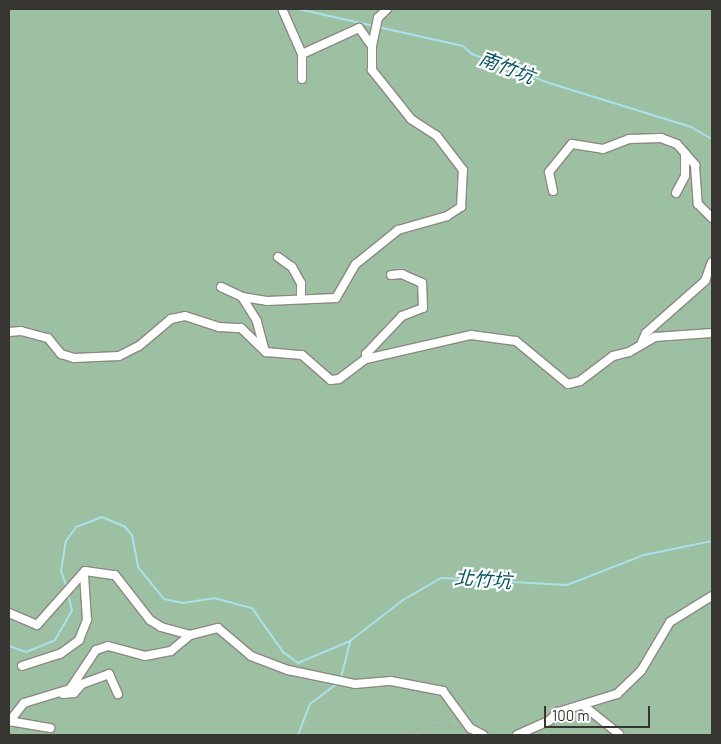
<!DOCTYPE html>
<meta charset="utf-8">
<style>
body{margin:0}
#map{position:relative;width:721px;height:744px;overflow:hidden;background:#faf6ee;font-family:Barlow,"Noto Sans TC",sans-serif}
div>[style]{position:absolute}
.forest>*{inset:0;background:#9cc0a1;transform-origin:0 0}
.stream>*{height:2px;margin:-1px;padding:0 1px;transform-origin:1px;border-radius:1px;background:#aae1ec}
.path>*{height:1px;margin-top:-0.5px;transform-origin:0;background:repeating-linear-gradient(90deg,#aaa7a1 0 4px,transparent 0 8px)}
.roads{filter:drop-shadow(1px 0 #8c8881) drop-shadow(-1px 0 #8c8881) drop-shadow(0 1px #8c8881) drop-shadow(0 -1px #8c8881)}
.minor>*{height:8px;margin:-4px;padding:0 4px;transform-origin:4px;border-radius:4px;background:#fff}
span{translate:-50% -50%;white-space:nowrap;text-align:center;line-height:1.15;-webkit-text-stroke:4.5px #fff;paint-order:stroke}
.water-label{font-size:19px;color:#075663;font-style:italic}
.frame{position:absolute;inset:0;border:10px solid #363532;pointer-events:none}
.scale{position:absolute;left:544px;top:706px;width:106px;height:22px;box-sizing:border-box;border:2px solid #363532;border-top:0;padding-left:6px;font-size:15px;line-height:18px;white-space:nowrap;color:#363532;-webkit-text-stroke:4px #fff;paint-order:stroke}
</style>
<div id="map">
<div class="forest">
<div style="left:9px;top:9px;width:703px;height:726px"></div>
</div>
<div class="stream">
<div style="left:298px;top:9px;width:78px;rotate:12.6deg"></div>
<div style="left:378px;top:27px;width:87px;rotate:12.6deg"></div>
<div style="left:463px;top:46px;width:12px;rotate:42deg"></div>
<div style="left:472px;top:54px;width:82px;rotate:20.6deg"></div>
<div style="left:549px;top:83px;width:149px;rotate:17.2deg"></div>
<div style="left:691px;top:127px;width:24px;rotate:30deg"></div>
<div style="left:67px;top:588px;width:18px;rotate:-109deg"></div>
<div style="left:61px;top:571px;width:30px;rotate:-81deg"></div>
<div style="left:66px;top:541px;width:17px;rotate:-54deg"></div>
<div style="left:76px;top:527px;width:28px;rotate:-21deg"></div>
<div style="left:102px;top:517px;width:25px;rotate:23deg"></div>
<div style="left:125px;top:527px;width:11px;rotate:49deg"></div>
<div style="left:132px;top:535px;width:33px;rotate:79deg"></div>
<div style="left:138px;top:567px;width:41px;rotate:50.9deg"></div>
<div style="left:164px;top:599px;width:19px;rotate:12deg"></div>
<div style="left:183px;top:603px;width:31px;rotate:-9deg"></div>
<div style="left:214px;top:598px;width:39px;rotate:15deg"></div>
<div style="left:252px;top:608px;width:54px;rotate:54.8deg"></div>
<div style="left:283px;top:652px;width:19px;rotate:36deg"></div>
<div style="left:298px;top:663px;width:56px;rotate:-22.9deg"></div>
<div style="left:9px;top:646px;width:18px;rotate:19deg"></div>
<div style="left:26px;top:652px;width:31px;rotate:-22deg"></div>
<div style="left:55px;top:640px;width:34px;rotate:-60deg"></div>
<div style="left:72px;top:611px;width:18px;rotate:-103deg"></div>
<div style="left:341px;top:678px;width:38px;rotate:-76deg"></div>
<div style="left:350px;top:641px;width:67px;rotate:-37.7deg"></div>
<div style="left:403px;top:600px;width:44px;rotate:-30.1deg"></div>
<div style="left:441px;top:578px;width:126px;rotate:3.2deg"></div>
<div style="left:567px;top:585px;width:83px;rotate:-21.3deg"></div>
<div style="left:644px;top:555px;width:69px;rotate:-11.6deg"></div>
<div style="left:298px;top:735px;width:33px;rotate:-69deg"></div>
<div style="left:310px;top:704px;width:36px;rotate:-37deg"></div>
</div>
<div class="path">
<div style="left:410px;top:735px;width:18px;rotate:-38deg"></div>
<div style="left:424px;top:724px;width:35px;rotate:5deg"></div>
</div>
<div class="roads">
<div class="minor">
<div style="left:283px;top:11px;width:47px;rotate:66.2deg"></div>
<div style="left:302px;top:54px;width:25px;rotate:90deg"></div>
<div style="left:302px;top:54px;width:63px;rotate:-24.5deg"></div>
<div style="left:359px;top:28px;width:22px;rotate:54deg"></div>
<div style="left:372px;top:46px;width:29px;rotate:-78deg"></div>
<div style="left:378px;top:18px;width:13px;rotate:-45deg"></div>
<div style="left:553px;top:191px;width:19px;rotate:-102deg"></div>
<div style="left:549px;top:172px;width:36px;rotate:-51deg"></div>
<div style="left:572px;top:144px;width:31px;rotate:9deg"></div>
<div style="left:603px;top:149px;width:28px;rotate:-21deg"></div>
<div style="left:629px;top:139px;width:32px;rotate:-2deg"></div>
<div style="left:661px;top:138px;width:17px;rotate:21deg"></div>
<div style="left:677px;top:144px;width:28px;rotate:49deg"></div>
<div style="left:695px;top:165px;width:39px;rotate:86deg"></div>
<div style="left:698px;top:204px;width:20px;rotate:45deg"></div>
<div style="left:676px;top:193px;width:19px;rotate:-62deg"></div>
<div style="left:685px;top:176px;width:22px;rotate:-90deg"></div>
<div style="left:278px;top:257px;width:17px;rotate:36deg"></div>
<div style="left:292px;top:267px;width:18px;rotate:61deg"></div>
<div style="left:301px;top:283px;width:14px;rotate:90deg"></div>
<div style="left:221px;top:287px;width:23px;rotate:25deg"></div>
<div style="left:9px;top:332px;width:12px;rotate:-5deg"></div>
<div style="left:21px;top:331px;width:28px;rotate:15deg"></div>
<div style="left:48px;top:338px;width:21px;rotate:51deg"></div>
<div style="left:61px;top:354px;width:14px;rotate:17deg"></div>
<div style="left:74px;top:358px;width:45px;rotate:-2.5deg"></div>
<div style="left:119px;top:356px;width:22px;rotate:-27deg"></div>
<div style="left:139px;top:346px;width:42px;rotate:-40.2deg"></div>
<div style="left:171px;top:319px;width:14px;rotate:-12deg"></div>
<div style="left:185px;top:316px;width:36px;rotate:18deg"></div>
<div style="left:219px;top:327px;width:22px;rotate:3deg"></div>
<div style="left:241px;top:328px;width:35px;rotate:44deg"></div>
<div style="left:266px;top:352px;width:36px;rotate:5deg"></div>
<div style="left:302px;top:355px;width:38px;rotate:41deg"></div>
<div style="left:331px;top:380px;width:8px;rotate:-7deg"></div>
<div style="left:339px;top:379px;width:34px;rotate:-37deg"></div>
<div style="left:366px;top:359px;width:108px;rotate:-12.9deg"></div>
<div style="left:471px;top:335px;width:45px;rotate:7.6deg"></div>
<div style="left:516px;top:341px;width:67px;rotate:39.6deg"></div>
<div style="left:568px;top:384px;width:12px;rotate:-14deg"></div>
<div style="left:580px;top:381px;width:41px;rotate:-37.1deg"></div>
<div style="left:613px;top:356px;width:16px;rotate:-14deg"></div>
<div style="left:629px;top:352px;width:30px;rotate:-30deg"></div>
<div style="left:655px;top:337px;width:57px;rotate:-4deg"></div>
<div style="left:642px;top:342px;width:10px;rotate:-66deg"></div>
<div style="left:646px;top:333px;width:79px;rotate:-41.4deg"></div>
<div style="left:705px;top:281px;width:20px;rotate:-70deg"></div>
<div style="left:264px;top:348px;width:28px;rotate:-105deg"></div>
<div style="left:257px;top:321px;width:28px;rotate:-122deg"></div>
<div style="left:242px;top:297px;width:25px;rotate:9deg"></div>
<div style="left:267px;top:301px;width:69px;rotate:-2.5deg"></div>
<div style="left:336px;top:298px;width:39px;rotate:-60deg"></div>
<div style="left:356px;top:264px;width:54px;rotate:-39deg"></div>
<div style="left:398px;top:230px;width:51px;rotate:-15.9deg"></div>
<div style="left:447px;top:216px;width:17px;rotate:-33deg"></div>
<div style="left:461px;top:207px;width:37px;rotate:-87deg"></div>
<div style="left:463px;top:170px;width:43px;rotate:-127.4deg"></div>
<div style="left:437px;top:136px;width:31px;rotate:-147deg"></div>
<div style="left:411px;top:119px;width:63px;rotate:-128.5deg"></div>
<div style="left:372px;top:70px;width:24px;rotate:-90deg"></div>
<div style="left:366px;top:359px;width:5px;rotate:-90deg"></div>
<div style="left:366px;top:354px;width:52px;rotate:-46.5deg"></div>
<div style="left:402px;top:316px;width:22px;rotate:-21deg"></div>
<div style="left:423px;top:308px;width:25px;rotate:-92deg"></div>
<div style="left:422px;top:283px;width:22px;rotate:-156deg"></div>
<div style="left:402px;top:274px;width:11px;rotate:175deg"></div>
<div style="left:9px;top:613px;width:30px;rotate:23deg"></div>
<div style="left:37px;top:625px;width:72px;rotate:-48.4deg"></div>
<div style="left:85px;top:571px;width:30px;rotate:8deg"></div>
<div style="left:115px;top:575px;width:57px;rotate:52.1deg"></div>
<div style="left:150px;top:620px;width:13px;rotate:32deg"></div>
<div style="left:161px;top:627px;width:30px;rotate:15deg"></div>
<div style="left:22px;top:666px;width:40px;rotate:-18deg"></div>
<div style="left:60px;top:654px;width:24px;rotate:-36deg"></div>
<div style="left:79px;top:640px;width:22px;rotate:-68deg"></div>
<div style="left:87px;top:620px;width:45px;rotate:-93.8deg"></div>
<div style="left:63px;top:694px;width:11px;rotate:-5deg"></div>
<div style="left:74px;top:693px;width:12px;rotate:-48deg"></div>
<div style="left:82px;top:684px;width:29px;rotate:-20deg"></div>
<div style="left:109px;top:674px;width:22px;rotate:66deg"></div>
<div style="left:584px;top:706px;width:45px;rotate:38.7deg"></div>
<div style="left:9px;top:721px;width:42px;rotate:9.7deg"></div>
<div style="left:9px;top:722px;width:24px;rotate:-52deg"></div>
<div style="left:24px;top:703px;width:48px;rotate:-16.9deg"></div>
<div style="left:70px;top:689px;width:47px;rotate:-56.3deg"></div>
<div style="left:96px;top:650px;width:13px;rotate:-18deg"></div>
<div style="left:108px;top:646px;width:38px;rotate:15deg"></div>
<div style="left:145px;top:656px;width:26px;rotate:-11deg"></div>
<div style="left:171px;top:651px;width:25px;rotate:-40deg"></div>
<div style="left:190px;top:635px;width:29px;rotate:-14deg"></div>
<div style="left:218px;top:628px;width:43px;rotate:40.3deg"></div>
<div style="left:251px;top:656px;width:40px;rotate:21deg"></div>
<div style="left:288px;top:670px;width:68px;rotate:11.8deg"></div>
<div style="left:355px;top:684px;width:36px;rotate:-5deg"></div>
<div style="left:391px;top:681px;width:53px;rotate:10.9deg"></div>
<div style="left:443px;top:691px;width:46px;rotate:53.9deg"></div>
<div style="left:470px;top:728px;width:15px;rotate:28deg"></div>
<div style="left:517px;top:735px;width:35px;rotate:-24deg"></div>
<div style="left:549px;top:721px;width:13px;rotate:-45deg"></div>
<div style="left:558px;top:712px;width:62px;rotate:-17deg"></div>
<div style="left:617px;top:694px;width:33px;rotate:-44deg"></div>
<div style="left:641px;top:671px;width:57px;rotate:-59.4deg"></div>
<div style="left:670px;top:622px;width:49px;rotate:-31.8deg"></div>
</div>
</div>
<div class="water-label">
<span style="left:507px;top:67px;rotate:21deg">南竹坑</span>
<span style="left:483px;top:579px;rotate:4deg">北竹坑</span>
</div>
<div class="frame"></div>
<div class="scale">100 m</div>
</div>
